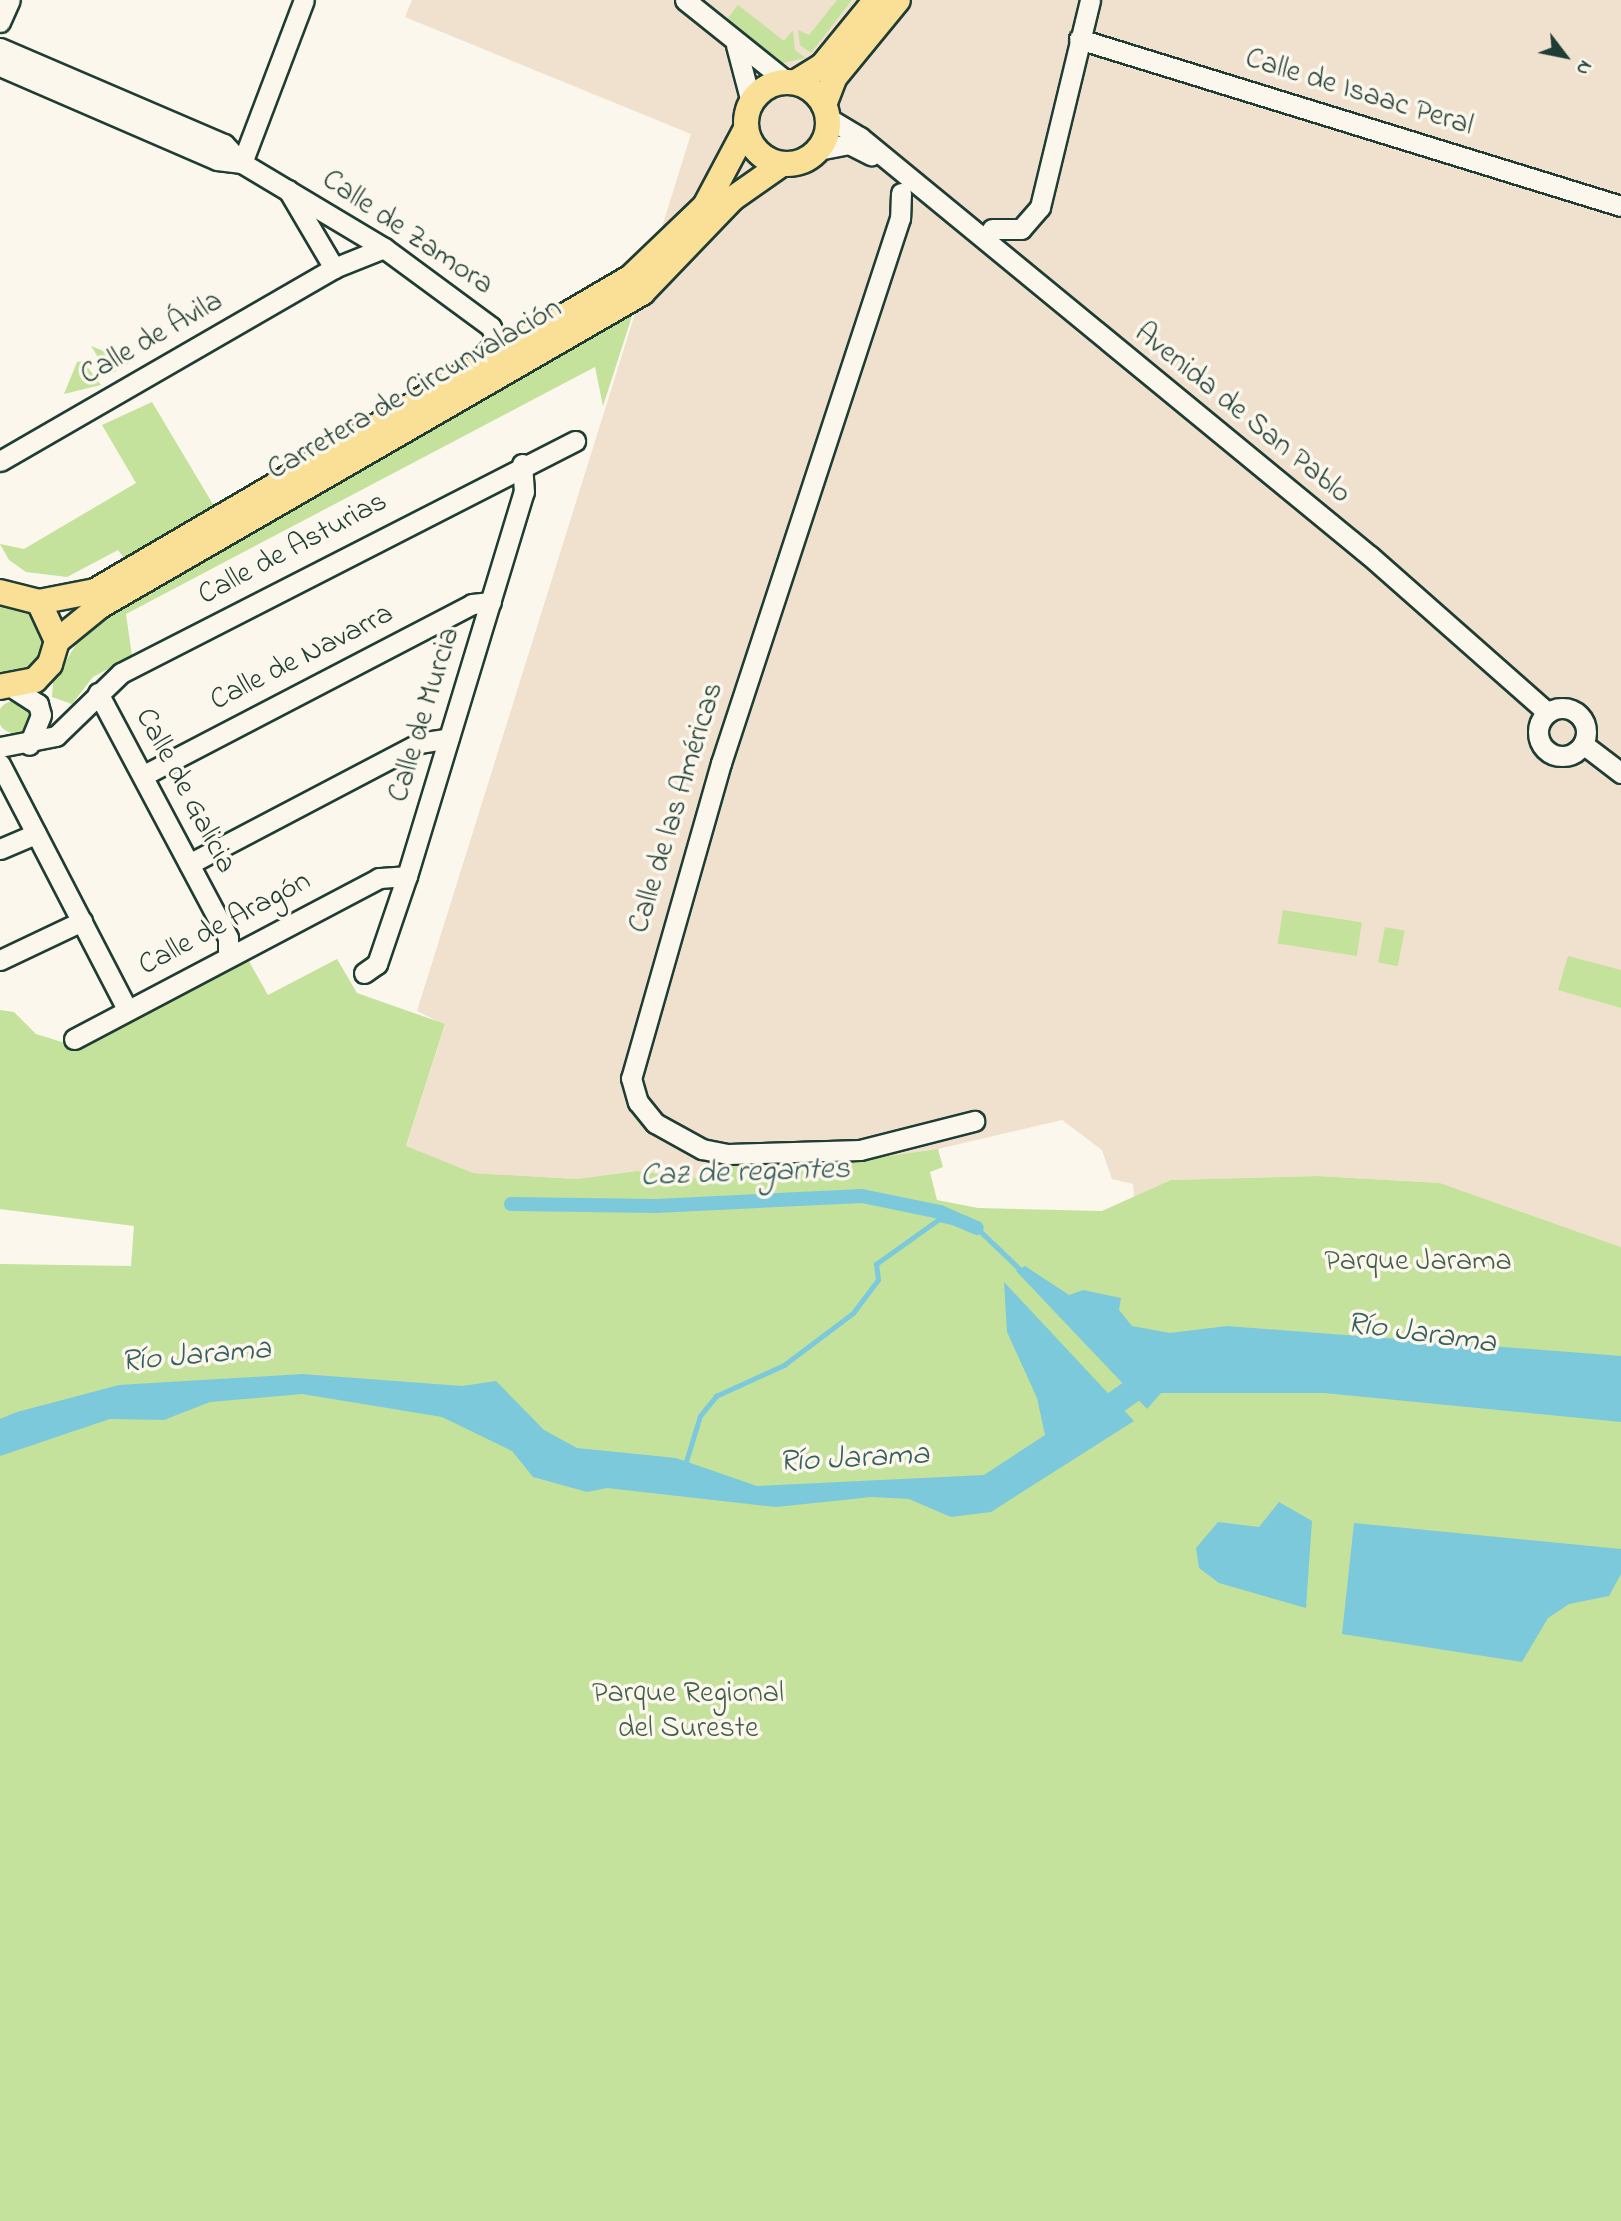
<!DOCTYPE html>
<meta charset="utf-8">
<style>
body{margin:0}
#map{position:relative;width:1621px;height:2221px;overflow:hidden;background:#fbf7ec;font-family:"Indie Flower",sans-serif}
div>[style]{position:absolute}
.built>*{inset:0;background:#f0e1ce}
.green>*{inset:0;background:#c4e29b;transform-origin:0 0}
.round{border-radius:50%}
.water>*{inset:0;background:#7cc9db}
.stream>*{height:4.5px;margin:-2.25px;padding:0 2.25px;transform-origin:2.25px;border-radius:2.25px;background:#7cc9db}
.canal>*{height:14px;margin:-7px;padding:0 7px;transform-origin:7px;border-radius:7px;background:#7cc9db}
.river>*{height:24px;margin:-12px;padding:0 12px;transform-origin:12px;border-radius:12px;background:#7cc9db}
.roads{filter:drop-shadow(2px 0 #1f3d34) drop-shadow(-2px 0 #1f3d34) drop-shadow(0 2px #1f3d34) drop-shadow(0 -2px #1f3d34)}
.minor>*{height:19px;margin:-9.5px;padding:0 9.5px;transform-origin:9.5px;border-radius:9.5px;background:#fbf7ec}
.minor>.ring{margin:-9.5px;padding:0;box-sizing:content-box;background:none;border:19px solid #fbf7ec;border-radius:50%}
.major>*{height:24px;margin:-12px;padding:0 12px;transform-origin:12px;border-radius:12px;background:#fadf96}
.major>.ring{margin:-12px;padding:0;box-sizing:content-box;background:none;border:24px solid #fadf96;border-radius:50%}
span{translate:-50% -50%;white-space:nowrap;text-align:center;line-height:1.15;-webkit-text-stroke:7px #fbf7ec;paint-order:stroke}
.street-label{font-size:30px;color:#1f3d34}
.park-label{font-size:30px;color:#405e49}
.water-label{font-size:32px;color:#36605e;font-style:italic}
.north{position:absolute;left:1530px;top:21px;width:70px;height:70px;-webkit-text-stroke:5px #fbf7ec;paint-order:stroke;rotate:122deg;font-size:19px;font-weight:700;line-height:28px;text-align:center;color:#1f3d34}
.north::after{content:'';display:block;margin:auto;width:24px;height:32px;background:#1f3d34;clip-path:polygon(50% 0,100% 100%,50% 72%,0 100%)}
</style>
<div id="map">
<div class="built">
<div style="clip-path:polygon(412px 0,1621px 0,1621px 1247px,1440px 1183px,1317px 1176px,1172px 1180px,1134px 1197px,1133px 1184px,1112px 1179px,1102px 1150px,1062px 1120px,938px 1149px,846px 1162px,730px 1165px,727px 1182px,637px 1171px,577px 1179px,473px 1173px,406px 1147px,445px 1025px,417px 1011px,691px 134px,405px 17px)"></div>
</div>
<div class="green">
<div style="clip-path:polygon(837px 0,852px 0,811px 53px,800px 45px,798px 30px,809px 35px)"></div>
<div style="clip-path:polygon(738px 5px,784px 41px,793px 30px,795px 50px,806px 58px,782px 63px,727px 19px)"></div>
<div style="clip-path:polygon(634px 310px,603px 406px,595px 367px,126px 614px,132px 656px,93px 677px,72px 704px,52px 697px,53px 682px,85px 630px)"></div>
<div style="clip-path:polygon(91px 346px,131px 362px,109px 375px)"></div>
<div style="clip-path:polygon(83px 361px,101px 385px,64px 394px,77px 362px)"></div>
<div style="clip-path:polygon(152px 402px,214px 506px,124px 558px,118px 550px,67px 577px,26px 572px,9px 560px,0 544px,24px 549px,136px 483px,102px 425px)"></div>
<div style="clip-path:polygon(0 603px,31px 611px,44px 632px,40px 657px,23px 674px,0 676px)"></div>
<div class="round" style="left:-2px;top:701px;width:32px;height:32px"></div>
<div style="left:1283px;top:910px;width:80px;height:34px;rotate:9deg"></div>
<div style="left:1385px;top:927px;width:20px;height:36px;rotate:11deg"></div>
<div style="clip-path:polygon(1568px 956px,1621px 970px,1621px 1008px,1558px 990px)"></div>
<div style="clip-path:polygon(247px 958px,268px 995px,337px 959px,357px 993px,445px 1024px,406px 1146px,473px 1173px,577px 1179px,637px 1171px,727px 1182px,730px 1165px,845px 1162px,938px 1149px,943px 1167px,930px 1172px,937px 1200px,978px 1208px,1102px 1211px,1171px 1180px,1317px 1176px,1440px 1183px,1621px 1247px,1621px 2221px,0 2221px,0 1264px,131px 1266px,134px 1226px,0 1209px,0 1010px,14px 1012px,36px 1034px,75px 1046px)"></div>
</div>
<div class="water">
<div style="clip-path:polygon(1025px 1266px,1069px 1295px,1083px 1290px,1121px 1298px,1119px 1310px,1132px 1326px,1170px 1333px,1227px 1326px,1621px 1356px,1621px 1422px,1324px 1393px,1161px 1393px,1147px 1409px,1016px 1271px)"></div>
<div style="clip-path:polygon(1004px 1282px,1134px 1421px,991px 1512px,951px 1517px,909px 1499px,872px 1497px,776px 1507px,607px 1488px,587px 1492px,533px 1477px,512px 1451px,442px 1417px,302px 1394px,210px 1402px,164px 1420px,110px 1419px,0 1456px,0 1419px,17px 1412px,119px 1385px,302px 1374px,462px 1386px,496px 1381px,544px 1430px,577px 1448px,676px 1458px,757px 1486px,984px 1475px,1045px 1435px,1037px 1398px,1007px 1332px)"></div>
<div style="clip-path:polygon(1279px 1502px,1312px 1521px,1306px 1608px,1219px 1583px,1199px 1568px,1196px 1548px,1218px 1522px,1259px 1527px)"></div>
<div style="clip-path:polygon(1354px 1523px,1621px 1549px,1621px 1574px,1609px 1596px,1569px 1604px,1548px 1618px,1522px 1662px,1342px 1634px)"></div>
</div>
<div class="stream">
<div style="left:685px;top:1465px;width:51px;rotate:-73deg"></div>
<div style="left:700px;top:1416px;width:26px;rotate:-51deg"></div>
<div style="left:716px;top:1396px;width:75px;rotate:-24.5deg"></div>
<div style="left:784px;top:1365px;width:86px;rotate:-37deg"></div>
<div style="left:853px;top:1313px;width:41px;rotate:-52.9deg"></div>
<div style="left:878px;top:1280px;width:16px;rotate:-97deg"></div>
<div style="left:876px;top:1264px;width:77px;rotate:-35.5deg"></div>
<div style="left:939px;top:1219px;width:39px;rotate:13deg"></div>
<div style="left:977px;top:1228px;width:64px;rotate:43.7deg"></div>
</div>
<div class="canal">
<div style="left:511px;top:1204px;width:145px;rotate:0.8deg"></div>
<div style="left:656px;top:1206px;width:206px;rotate:-2.8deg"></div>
<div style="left:862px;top:1196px;width:80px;rotate:11.6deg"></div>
<div style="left:940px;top:1212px;width:40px;rotate:23.4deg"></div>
</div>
<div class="river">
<div style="left:1090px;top:1421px;width:82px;rotate:-35.6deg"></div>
</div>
<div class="roads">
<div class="minor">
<div style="left:685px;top:0;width:129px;rotate:38.7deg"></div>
<div style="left:0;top:22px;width:24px;rotate:-66deg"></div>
<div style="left:1079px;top:39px;width:567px;rotate:17.13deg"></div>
<div style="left:736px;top:45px;width:59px;rotate:75.3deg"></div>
<div style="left:0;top:48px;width:244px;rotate:23.2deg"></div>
<div style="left:224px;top:144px;width:26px;rotate:47deg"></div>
<div style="left:242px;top:163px;width:165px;rotate:30.9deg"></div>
<div style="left:384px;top:248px;width:133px;rotate:36.4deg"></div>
<div style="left:491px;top:327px;width:15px;rotate:70deg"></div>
<div style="left:496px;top:341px;width:30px;rotate:131deg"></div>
<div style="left:0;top:66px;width:236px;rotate:23.4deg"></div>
<div style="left:217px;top:160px;width:25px;rotate:7deg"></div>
<div style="left:828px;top:118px;width:37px;rotate:31deg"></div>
<div style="left:860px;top:137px;width:660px;rotate:39.41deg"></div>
<div style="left:1370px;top:556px;width:236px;rotate:41.4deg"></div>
<div style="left:818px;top:150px;width:32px;rotate:-11deg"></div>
<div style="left:849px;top:144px;width:25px;rotate:27deg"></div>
<div style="left:242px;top:163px;width:174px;rotate:-69.2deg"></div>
<div style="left:288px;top:190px;width:91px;rotate:59.5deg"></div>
<div style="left:901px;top:193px;width:25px;rotate:92deg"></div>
<div style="left:900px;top:218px;width:574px;rotate:108.18deg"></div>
<div style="left:721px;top:763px;width:328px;rotate:105.9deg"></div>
<div style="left:631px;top:1078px;width:25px;rotate:74deg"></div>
<div style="left:638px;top:1102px;width:27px;rotate:51deg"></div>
<div style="left:655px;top:1123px;width:54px;rotate:29deg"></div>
<div style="left:702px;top:1149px;width:26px;rotate:11deg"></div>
<div style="left:728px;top:1154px;width:132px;rotate:-1.7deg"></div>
<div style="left:860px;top:1150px;width:118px;rotate:-14.3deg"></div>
<div style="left:992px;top:229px;width:29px"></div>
<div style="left:1021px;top:229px;width:29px;rotate:-49deg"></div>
<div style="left:1040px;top:207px;width:213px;rotate:-76.4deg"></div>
<div style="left:0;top:461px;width:386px;rotate:-30deg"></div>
<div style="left:334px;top:268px;width:54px;rotate:-21.8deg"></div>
<div style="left:13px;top:688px;width:30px;rotate:33deg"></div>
<div style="left:38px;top:704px;width:11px;rotate:75deg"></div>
<div style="left:41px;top:715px;width:32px;rotate:112deg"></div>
<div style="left:98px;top:693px;width:277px;rotate:62deg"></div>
<div style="left:228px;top:938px;width:17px;rotate:90deg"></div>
<div class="ring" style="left:1538px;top:708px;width:29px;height:29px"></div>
<div style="left:1583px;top:744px;width:48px;rotate:37.3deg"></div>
<div style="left:0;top:747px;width:57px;rotate:-11.1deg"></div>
<div style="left:56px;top:736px;width:91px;rotate:-44.1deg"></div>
<div style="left:121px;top:673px;width:510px;rotate:-27.07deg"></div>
<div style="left:0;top:764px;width:276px;rotate:62.6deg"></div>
<div style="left:144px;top:775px;width:370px;rotate:-27.5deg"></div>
<div style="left:472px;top:604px;width:19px;rotate:-6deg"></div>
<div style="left:0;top:849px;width:39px;rotate:-23deg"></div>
<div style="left:189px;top:864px;width:260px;rotate:-27.7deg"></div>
<div style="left:419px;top:743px;width:30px;rotate:-9deg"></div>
<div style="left:0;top:960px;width:91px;rotate:-25.4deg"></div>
<div style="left:364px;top:973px;width:16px;rotate:-35deg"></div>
<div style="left:377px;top:964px;width:93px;rotate:-71.2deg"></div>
<div style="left:407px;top:876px;width:401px;rotate:-73.1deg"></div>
<div style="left:524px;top:492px;width:28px;rotate:-94deg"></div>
<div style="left:74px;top:1039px;width:345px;rotate:-27.8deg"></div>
<div style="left:379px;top:878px;width:28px;rotate:-4deg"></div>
</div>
<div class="major">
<div class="ring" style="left:746px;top:82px;width:58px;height:58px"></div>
<div style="left:796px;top:82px;width:31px;rotate:-32deg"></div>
<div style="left:822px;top:66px;width:85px;rotate:-50.7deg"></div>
<div style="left:824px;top:105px;width:30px;rotate:-69deg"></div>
<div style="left:835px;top:77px;width:99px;rotate:-50.7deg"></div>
<div style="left:0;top:592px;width:40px;rotate:14.4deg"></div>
<div style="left:39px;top:602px;width:43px;rotate:65.2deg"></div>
<div style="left:57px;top:641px;width:24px;rotate:107deg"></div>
<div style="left:50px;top:664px;width:22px;rotate:133deg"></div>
<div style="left:35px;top:680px;width:36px;rotate:169deg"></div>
<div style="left:39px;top:602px;width:57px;rotate:-11.1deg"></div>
<div style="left:95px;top:591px;width:621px;rotate:-30.36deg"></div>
<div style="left:631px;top:277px;width:103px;rotate:-43.8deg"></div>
<div style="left:705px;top:206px;width:87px;rotate:-62deg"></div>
<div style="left:57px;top:641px;width:55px;rotate:-39.1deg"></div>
<div style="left:100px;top:606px;width:626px;rotate:-30.01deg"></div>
<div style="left:642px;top:293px;width:130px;rotate:-46.2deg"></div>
<div style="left:732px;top:199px;width:61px;rotate:-35deg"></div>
</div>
</div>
<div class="street-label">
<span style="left:1359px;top:93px;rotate:17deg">Calle de Isaac Peral</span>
<span style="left:407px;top:233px;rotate:34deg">Calle de Zamora</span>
<span style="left:152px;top:339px;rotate:-30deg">Calle de Ávila</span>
<span style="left:415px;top:390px;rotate:-30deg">Carretera de Circunvalación</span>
<span style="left:1242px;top:414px;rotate:39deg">Avenida de San Pablo</span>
<span style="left:293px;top:549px;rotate:-28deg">Calle de Asturias</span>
<span style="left:302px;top:658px;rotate:-27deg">Calle de Navarra</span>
<span style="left:425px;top:715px;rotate:-73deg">Calle de Murcia</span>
<span style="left:185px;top:791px;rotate:62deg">Calle de Galicia</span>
<span style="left:677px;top:808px;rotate:-73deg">Calle de las Américas</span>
<span style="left:225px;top:924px;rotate:-28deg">Calle de Aragón</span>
</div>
<div class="park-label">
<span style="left:1418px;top:1262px">Parque Jarama</span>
<span style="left:688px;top:1711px">Parque Regional<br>del Sureste</span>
</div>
<div class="water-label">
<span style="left:745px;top:1174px;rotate:-2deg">Caz de regantes</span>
<span style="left:1421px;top:1335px;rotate:8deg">Río Jarama</span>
<span style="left:196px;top:1357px;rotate:-5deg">Río Jarama</span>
<span style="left:854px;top:1460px;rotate:-3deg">Río Jarama</span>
</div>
<div class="north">N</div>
</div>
